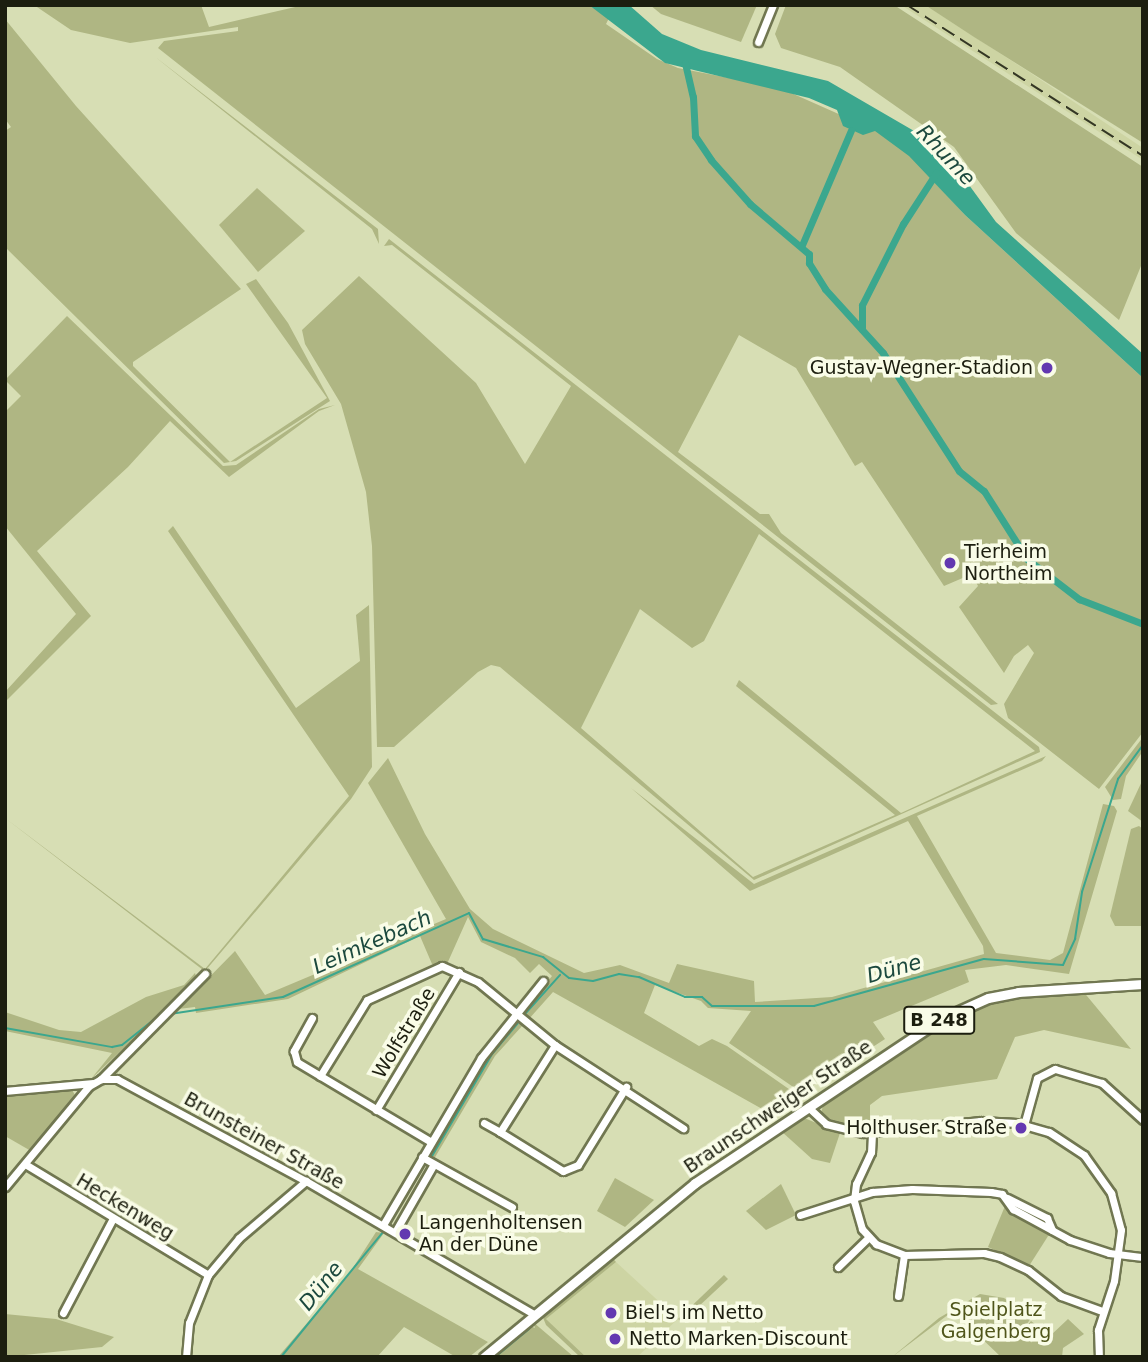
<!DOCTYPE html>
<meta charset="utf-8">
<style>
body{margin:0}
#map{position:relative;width:1148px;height:1362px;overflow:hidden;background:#d7deb4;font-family:"DejaVu Sans",sans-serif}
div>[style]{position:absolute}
.built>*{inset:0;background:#cdd4a3}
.green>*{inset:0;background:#afb683}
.water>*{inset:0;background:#3ba78e}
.stream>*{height:2px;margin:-1px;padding:0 1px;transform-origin:1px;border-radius:1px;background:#3ba78e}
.canal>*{height:7px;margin:-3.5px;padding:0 3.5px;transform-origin:3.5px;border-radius:3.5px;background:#3ba78e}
.roads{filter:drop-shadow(2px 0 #717751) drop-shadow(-2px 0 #717751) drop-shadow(0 2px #717751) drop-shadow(0 -2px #717751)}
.minor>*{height:7px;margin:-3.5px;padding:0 3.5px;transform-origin:3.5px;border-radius:3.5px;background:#fff}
.major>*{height:9px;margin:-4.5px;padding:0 4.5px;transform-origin:4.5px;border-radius:4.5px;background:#fff}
.rail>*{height:2px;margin-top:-1px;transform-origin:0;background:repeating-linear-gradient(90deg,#343724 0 14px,transparent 0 21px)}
.dots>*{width:19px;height:19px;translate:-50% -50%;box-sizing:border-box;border:4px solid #f9fce7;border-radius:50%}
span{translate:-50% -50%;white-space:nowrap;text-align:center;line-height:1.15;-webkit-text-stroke:7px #f9fce7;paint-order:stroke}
.shield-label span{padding:2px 5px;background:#f9fce7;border:2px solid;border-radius:5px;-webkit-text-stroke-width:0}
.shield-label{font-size:18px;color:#1c1e0f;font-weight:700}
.poi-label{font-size:19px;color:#1c1e0f}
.right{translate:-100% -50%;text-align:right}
.left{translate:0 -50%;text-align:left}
.street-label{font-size:19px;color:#1c1e0f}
.park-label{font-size:19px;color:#4f551a}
.water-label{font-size:21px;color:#1c493e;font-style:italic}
.frame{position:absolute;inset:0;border:7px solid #1c1e0f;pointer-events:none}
</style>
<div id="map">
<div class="built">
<div style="clip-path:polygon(901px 5px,925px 5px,1029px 72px,1143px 148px,1143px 160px)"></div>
<div style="clip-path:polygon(616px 1262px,678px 1319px,637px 1357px,586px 1357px,546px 1319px)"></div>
</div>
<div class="green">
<div style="clip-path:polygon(34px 5px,201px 5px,209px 27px,304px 5px,589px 5px,609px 18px,606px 24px,657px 59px,678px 68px,780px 88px,895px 139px,965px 215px,1143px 378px,1143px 732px,1099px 789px,1008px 718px,1004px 704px,1034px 653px,1028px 645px,1014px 656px,1004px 673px,959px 607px,978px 586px,972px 574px,944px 586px,862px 462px,855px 466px,796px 368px,739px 335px,678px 452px,760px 514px,769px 514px,781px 533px,998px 704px,991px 705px,158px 48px,164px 41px,238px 31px,238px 27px,130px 43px,71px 30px)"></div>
<div style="clip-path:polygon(650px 5px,757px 5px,741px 42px,661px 14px)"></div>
<div style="clip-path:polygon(786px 5px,894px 5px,1143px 167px,1143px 261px,1119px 320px,1016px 233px,954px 147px,840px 67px,781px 48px,775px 34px)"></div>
<div style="clip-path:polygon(925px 5px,1143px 5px,1143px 143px,974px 37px)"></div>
<div style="clip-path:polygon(5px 19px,76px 106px,241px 289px,133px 362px,133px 366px,230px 462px,327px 398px,246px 284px,256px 279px,288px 323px,330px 401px,236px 461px,224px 463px,5px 247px,5px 131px,11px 127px,5px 119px)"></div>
<div style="clip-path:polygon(154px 56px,378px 229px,379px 244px,372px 229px)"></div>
<div style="clip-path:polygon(257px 188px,305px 231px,258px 272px,219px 225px)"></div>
<div style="clip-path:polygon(evenodd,389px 239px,1039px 747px,1040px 752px,754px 880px,500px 667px,491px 665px,478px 672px,394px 747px,377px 747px,372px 546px,366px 492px,341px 404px,305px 344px,302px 330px,359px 276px,476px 383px,525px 464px,571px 386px,392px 245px,384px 246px,389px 239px,759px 534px,1035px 751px,901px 813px,739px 680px,736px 686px,895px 815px,753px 877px,581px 728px,640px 609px,692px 648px,704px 641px,759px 534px)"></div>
<div style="clip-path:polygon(67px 316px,223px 466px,236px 465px,319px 409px,335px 405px,319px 411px,229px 477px,170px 421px,128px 467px,37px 551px,91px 616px,5px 702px,5px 692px,76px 614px,5px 526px,5px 412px,21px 396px,5px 380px)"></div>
<div style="clip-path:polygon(173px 526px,296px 708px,360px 661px,356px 615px,369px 605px,372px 767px,351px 799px,206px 970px,203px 970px,5px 818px,205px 969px,349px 796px,168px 531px)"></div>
<div style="clip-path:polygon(1143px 737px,1143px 751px,1126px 776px,1121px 799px,1113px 800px,1105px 787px)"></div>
<div style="clip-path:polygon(1046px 756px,1042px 761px,917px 816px,996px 953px,1050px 960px,1063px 953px,1103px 804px,1114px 806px,1117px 811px,1069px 974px,1006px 965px,965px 970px,969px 982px,873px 1022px,885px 1039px,802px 1093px,729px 1043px,751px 1011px,708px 1008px,701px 1001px,655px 985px,644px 1013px,699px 1046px,712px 1039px,727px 1046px,796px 1094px,773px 1115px,553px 992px,528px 1020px,522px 1013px,552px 976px,539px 964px,530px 973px,515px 958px,481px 942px,468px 917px,447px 964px,432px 964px,420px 936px,288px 999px,196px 1013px,195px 1007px,178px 1009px,235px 951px,265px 995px,446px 919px,368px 783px,388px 758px,425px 834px,470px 909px,493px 929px,584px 973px,620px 965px,669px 983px,677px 964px,754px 981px,755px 1002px,832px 997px,984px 954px,983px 946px,908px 821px,750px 891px,631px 788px,754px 884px)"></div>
<div style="clip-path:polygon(1143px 779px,1143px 822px,1128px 811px)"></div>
<div style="clip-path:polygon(1139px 826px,1143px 829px,1143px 926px,1115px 926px,1110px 916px,1131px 829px)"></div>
<div style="clip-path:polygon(195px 973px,197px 979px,91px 1079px,112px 1053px,5px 1031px,5px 1012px,59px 1030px,81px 1032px,146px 997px,184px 985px)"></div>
<div style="clip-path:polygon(1082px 990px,1131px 1049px,1044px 1030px,1015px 1037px,997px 1079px,882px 1096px,870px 1105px,870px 1126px,836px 1124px,821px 1113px,824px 1102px,928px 1032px,974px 1008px,1019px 996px)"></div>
<div style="clip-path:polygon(513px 1022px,523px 1025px,495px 1056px,434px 1159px,427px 1155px,487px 1054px)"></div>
<div style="clip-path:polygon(70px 1086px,76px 1097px,31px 1151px,5px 1136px,5px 1095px)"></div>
<div style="clip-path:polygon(802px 1117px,840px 1133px,830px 1163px,812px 1159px,781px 1131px)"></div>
<div style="clip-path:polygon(615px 1178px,654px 1200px,625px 1227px,597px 1211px)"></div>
<div style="clip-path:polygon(781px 1184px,796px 1215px,766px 1230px,746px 1211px)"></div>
<div style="clip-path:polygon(1005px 1206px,1050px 1233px,1029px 1266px,988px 1247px)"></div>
<div style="clip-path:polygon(376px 1232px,384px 1233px,358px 1269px,488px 1342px,469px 1357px,456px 1357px,404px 1327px,377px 1357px,278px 1357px,349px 1274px)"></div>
<div style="clip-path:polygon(611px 1256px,616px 1262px,546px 1319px,586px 1357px,580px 1357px,546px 1325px,542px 1315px)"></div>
<div style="clip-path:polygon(724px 1275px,728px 1279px,682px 1322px,678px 1319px)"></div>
<div style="clip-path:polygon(980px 1294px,1004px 1298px,1031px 1318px,1016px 1340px,1031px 1321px,1050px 1336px,1068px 1319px,1084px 1334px,1063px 1348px,1062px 1357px,1001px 1357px,953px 1311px,892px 1357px,939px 1318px)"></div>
<div style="clip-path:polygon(5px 1314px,56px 1319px,114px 1337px,102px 1347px,5px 1357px)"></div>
<div style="clip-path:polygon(533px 1322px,574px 1357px,490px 1357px,528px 1325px,535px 1328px)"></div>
</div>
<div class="water">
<div style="clip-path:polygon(589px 5px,629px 5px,662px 34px,701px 50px,828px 81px,921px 135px,953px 163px,996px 222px,1143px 354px,1143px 378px,965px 215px,909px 156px,875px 131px,863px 135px,843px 126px,837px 110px,809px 98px,665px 63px)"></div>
</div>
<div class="stream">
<div style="left:170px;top:1014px;width:114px;rotate:-8.6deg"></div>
<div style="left:283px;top:997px;width:204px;rotate:-24.3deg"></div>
<div style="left:469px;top:913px;width:30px;rotate:62deg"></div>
<div style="left:483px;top:939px;width:63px;rotate:16.7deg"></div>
<div style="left:543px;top:957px;width:33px;rotate:39deg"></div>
<div style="left:569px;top:978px;width:24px;rotate:7deg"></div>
<div style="left:593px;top:981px;width:27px;rotate:-15deg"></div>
<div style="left:619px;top:974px;width:20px;rotate:9deg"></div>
<div style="left:639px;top:977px;width:50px;rotate:23.5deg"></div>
<div style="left:685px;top:997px;width:17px"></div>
<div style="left:702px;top:997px;width:13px;rotate:42deg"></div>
<div style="left:712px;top:1006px;width:102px"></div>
<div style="left:814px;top:1006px;width:176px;rotate:-15.5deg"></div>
<div style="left:984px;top:959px;width:79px;rotate:4.3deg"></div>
<div style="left:1063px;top:965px;width:29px;rotate:-65deg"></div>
<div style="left:1075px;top:939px;width:48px;rotate:-81.5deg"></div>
<div style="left:1082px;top:892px;width:119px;rotate:-72.3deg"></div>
<div style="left:1118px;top:779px;width:42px;rotate:-53.7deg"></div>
<div style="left:524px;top:1015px;width:54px;rotate:-48deg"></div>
<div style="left:5px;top:1028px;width:109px;rotate:10.1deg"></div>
<div style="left:112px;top:1047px;width:10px;rotate:-11deg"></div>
<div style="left:122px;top:1045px;width:56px;rotate:-38.5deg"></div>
<div style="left:432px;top:1156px;width:118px;rotate:-59.5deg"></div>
<div style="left:492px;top:1054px;width:40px;rotate:-50deg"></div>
<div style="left:281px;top:1357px;width:160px;rotate:-50.8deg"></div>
<div style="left:495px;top:1357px;width:44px;rotate:-39.5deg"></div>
</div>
<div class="canal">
<div style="left:685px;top:63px;width:35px;rotate:77deg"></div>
<div style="left:693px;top:97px;width:39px;rotate:87deg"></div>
<div style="left:695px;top:136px;width:29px;rotate:56deg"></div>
<div style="left:711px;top:160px;width:59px;rotate:48.4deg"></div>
<div style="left:750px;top:204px;width:77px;rotate:40.3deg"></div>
<div style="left:809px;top:254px;width:9px;rotate:90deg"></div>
<div style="left:809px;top:263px;width:31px;rotate:58deg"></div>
<div style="left:825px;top:289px;width:86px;rotate:47.8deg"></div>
<div style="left:883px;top:353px;width:140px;rotate:57.2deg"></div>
<div style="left:959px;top:471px;width:32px;rotate:39deg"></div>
<div style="left:984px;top:491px;width:80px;rotate:57.7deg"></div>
<div style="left:1027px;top:559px;width:66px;rotate:37.6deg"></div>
<div style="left:1079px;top:599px;width:69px;rotate:21.3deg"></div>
<div style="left:802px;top:245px;width:125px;rotate:-66.9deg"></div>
<div style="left:862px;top:329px;width:24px;rotate:-90deg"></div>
<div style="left:862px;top:305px;width:91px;rotate:-63.2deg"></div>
<div style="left:903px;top:224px;width:61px;rotate:-57.1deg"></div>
</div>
<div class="roads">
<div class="minor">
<div style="left:758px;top:42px;width:40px;rotate:-68deg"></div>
<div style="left:312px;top:1018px;width:38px;rotate:119deg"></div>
<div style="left:294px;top:1051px;width:11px;rotate:75deg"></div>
<div style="left:297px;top:1062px;width:156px;rotate:30.8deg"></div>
<div style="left:555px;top:1045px;width:103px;rotate:122.3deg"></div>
<div style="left:500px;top:1132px;width:74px;rotate:31.8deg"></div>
<div style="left:563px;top:1171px;width:16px;rotate:-22deg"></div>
<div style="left:578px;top:1165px;width:92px;rotate:-58.4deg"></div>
<div style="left:320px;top:1076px;width:89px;rotate:-58.3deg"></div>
<div style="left:367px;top:1000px;width:82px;rotate:-24.4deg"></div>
<div style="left:442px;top:966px;width:39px;rotate:24deg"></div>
<div style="left:478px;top:982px;width:99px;rotate:39.3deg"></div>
<div style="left:555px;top:1045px;width:153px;rotate:33deg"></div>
<div style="left:101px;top:1079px;width:148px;rotate:-45.3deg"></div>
<div style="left:5px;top:1091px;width:88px;rotate:-5.2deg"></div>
<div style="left:808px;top:1107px;width:25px;rotate:43deg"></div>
<div style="left:826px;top:1124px;width:38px;rotate:14deg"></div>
<div style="left:863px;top:1133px;width:118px;rotate:-5.9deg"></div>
<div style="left:980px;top:1121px;width:37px;rotate:3deg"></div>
<div style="left:1017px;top:1123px;width:33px;rotate:16deg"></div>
<div style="left:1049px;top:1132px;width:42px;rotate:33.3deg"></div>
<div style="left:1084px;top:1155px;width:47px;rotate:54.6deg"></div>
<div style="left:1111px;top:1193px;width:38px;rotate:75deg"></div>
<div style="left:1121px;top:1230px;width:51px;rotate:97.8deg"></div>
<div style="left:1114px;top:1281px;width:52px;rotate:108.1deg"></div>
<div style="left:1098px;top:1330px;width:27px;rotate:88deg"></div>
<div style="left:376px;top:1110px;width:161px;rotate:-59deg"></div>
<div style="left:484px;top:1123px;width:18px;rotate:29deg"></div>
<div style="left:1024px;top:1125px;width:49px;rotate:-74.5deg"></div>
<div style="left:1037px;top:1078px;width:20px;rotate:-27deg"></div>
<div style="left:1055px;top:1069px;width:49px;rotate:16.6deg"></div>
<div style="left:1102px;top:1083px;width:55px;rotate:42.1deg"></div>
<div style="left:872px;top:1134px;width:18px;rotate:93deg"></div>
<div style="left:871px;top:1152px;width:35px;rotate:115deg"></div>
<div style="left:856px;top:1184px;width:17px;rotate:97deg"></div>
<div style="left:854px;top:1201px;width:29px;rotate:74deg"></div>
<div style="left:862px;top:1229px;width:21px;rotate:47deg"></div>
<div style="left:876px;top:1244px;width:30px;rotate:21deg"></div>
<div style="left:904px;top:1255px;width:80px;rotate:-1.4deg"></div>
<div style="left:984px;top:1253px;width:16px;rotate:14deg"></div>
<div style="left:1000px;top:1257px;width:31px;rotate:25deg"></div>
<div style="left:1028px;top:1270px;width:42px;rotate:38.2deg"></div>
<div style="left:1061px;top:1296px;width:44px;rotate:20.1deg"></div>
<div style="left:422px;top:1157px;width:103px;rotate:29.1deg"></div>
<div style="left:25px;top:1164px;width:214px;rotate:31.2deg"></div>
<div style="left:5px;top:1187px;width:131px;rotate:-50.3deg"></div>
<div style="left:89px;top:1086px;width:14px;rotate:-30deg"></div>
<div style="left:101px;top:1079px;width:16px"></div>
<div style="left:117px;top:1079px;width:215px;rotate:28.4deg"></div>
<div style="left:306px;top:1181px;width:264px;rotate:30.3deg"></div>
<div style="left:1007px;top:1198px;width:45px;rotate:26.6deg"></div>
<div style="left:1047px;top:1218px;width:13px;rotate:67deg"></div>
<div style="left:800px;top:1215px;width:76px;rotate:-17.7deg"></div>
<div style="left:872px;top:1192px;width:40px;rotate:-4.3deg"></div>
<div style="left:912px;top:1189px;width:79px;rotate:2.2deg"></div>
<div style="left:991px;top:1192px;width:11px;rotate:10deg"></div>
<div style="left:1002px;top:1194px;width:19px;rotate:54deg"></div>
<div style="left:1013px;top:1209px;width:65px;rotate:28.5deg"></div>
<div style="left:1070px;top:1240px;width:41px;rotate:18.4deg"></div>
<div style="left:1109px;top:1253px;width:34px;rotate:7deg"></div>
<div style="left:383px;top:1225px;width:194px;rotate:-59.6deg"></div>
<div style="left:481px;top:1058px;width:99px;rotate:-51.2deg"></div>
<div style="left:395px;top:1232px;width:78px;rotate:-60.2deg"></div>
<div style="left:838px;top:1267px;width:43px;rotate:-44.1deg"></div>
<div style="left:898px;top:1296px;width:41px;rotate:-81.7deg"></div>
<div style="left:63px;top:1313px;width:107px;rotate:-62.2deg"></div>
<div style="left:186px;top:1357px;width:34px;rotate:-85deg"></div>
<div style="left:189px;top:1323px;width:52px;rotate:-68.4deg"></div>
<div style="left:208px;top:1275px;width:48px;rotate:-50deg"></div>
<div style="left:239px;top:1238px;width:88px;rotate:-40.4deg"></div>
</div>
<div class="major">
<div style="left:484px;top:1357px;width:273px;rotate:-39.5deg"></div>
<div style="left:695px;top:1183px;width:296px;rotate:-33.7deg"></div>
<div style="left:941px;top:1019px;width:51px;rotate:-24.1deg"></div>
<div style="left:988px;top:998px;width:31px;rotate:-11deg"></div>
<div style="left:1018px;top:992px;width:125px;rotate:-3.7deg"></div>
</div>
</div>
<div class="rail">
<div style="left:907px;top:5px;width:280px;rotate:32.6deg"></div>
</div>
<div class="dots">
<div style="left:1047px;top:368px;background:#6338b0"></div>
<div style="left:950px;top:563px;background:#6338b0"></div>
<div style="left:1021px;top:1128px;background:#6338b0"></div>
<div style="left:405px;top:1234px;background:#6338b0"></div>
<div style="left:611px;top:1313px;background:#6338b0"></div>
<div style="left:615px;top:1339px;background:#6338b0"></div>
</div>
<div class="shield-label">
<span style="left:939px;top:1020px">B 248</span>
</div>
<div class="poi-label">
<span class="right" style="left:1033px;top:368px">Gustav-Wegner-Stadion</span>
<span class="left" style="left:964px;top:563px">Tierheim<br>Northeim</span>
<span class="right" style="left:1007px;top:1128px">Holthuser Straße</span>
<span class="left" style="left:419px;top:1234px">Langenholtensen<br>An der Düne</span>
<span class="left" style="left:625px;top:1313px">Biel's im Netto</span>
<span class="left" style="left:629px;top:1339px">Netto Marken-Discount</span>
</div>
<div class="street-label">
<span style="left:404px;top:1033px;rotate:-59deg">Wolfstraße</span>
<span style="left:778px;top:1107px;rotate:-34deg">Braunschweiger Straße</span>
<span style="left:264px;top:1141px;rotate:29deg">Brunsteiner Straße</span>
<span style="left:125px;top:1207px;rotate:31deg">Heckenweg</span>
</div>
<div class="park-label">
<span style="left:996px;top:1321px">Spielplatz<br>Galgenberg</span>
</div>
<div class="water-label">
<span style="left:946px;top:155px;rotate:47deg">Rhume</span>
<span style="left:372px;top:942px;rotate:-24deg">Leimkebach</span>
<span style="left:894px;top:969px;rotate:-16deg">Düne</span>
<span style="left:321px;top:1286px;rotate:-51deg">Düne</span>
</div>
<div class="frame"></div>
</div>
